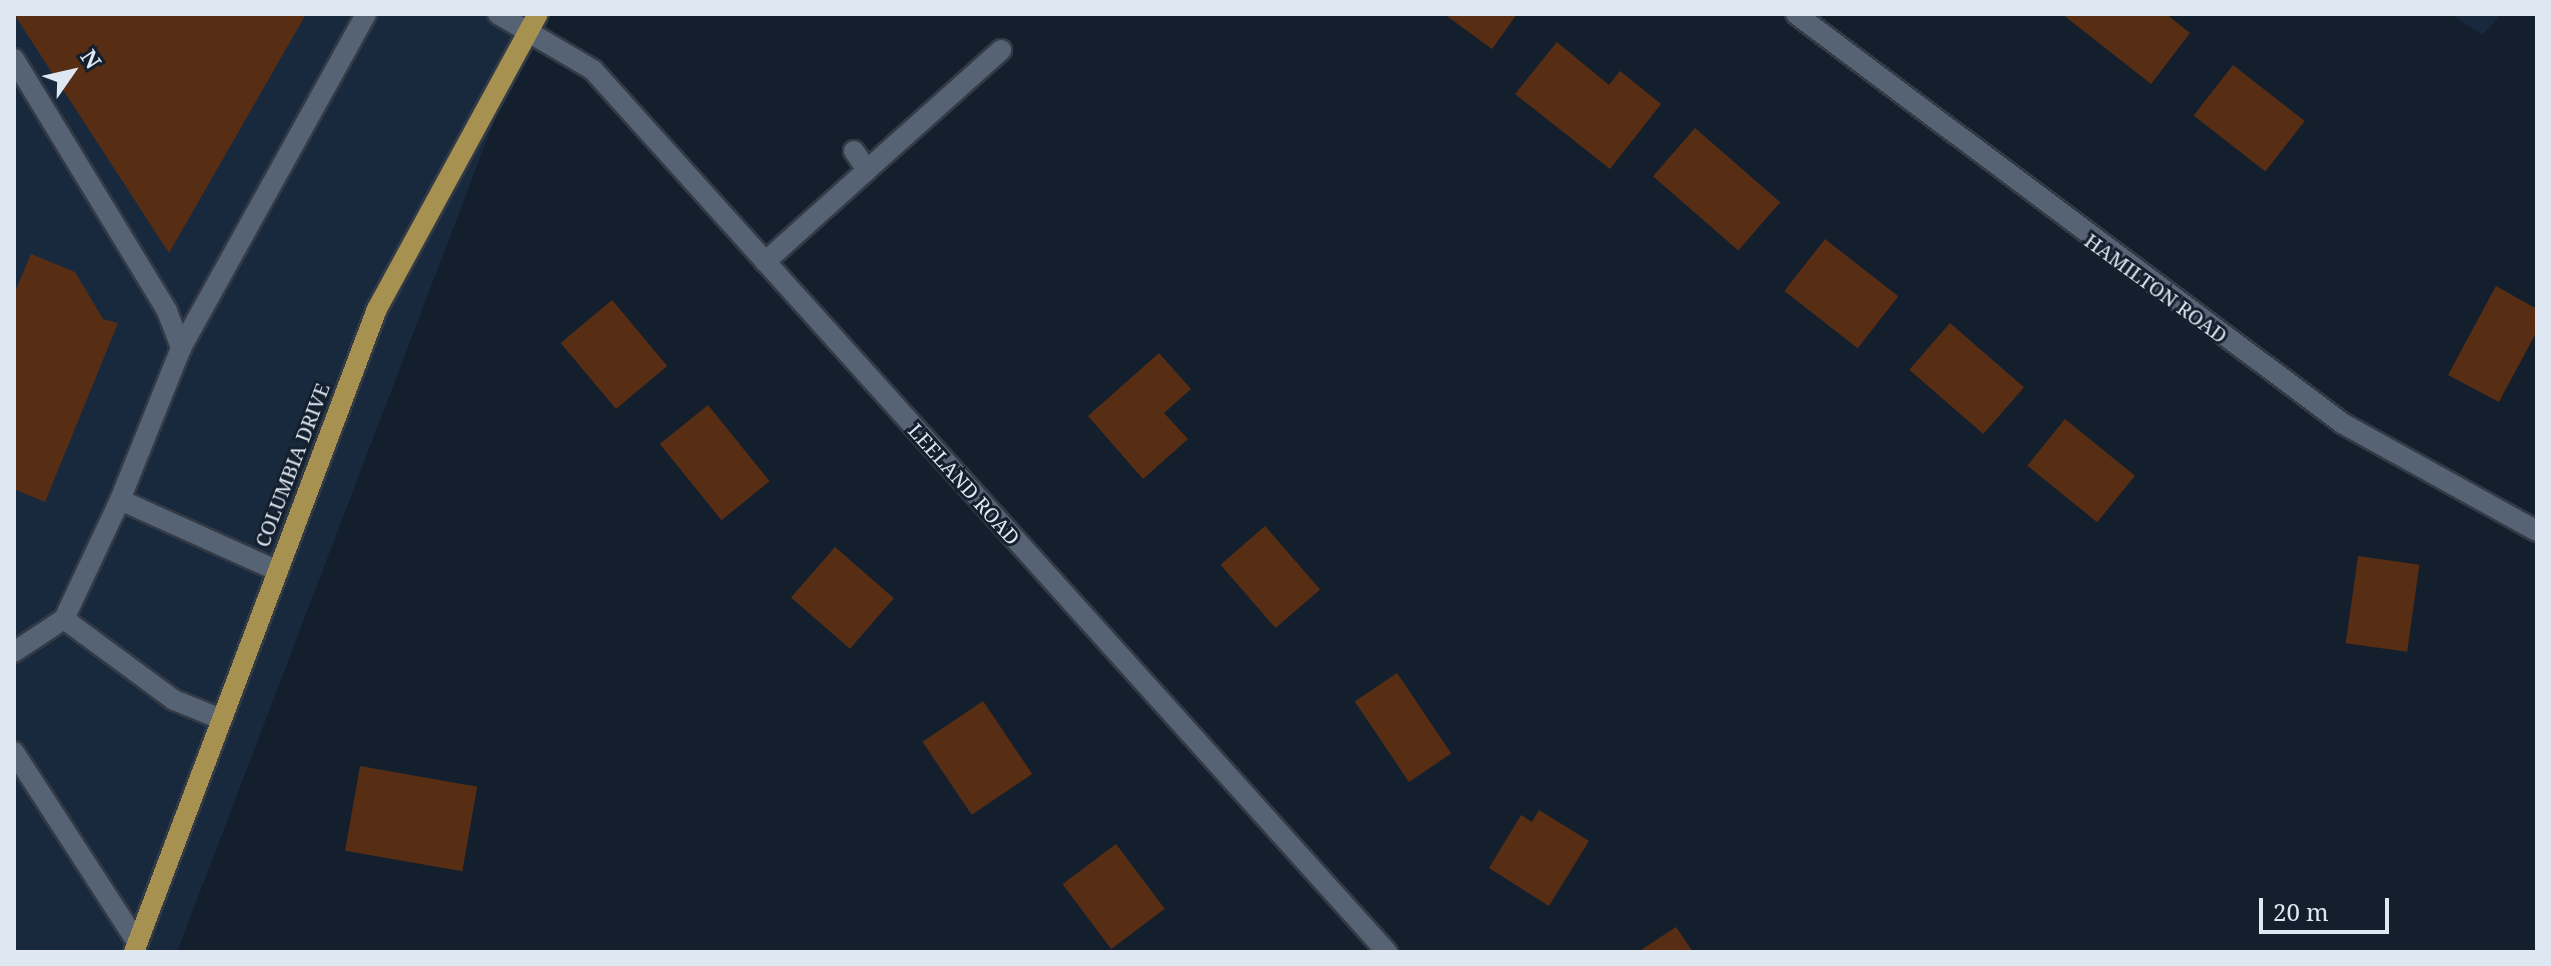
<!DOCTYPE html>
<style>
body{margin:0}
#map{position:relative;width:2551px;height:966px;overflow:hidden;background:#141f2e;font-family:"Noto Serif",serif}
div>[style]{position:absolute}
.built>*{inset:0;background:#19293d}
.building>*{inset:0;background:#572e13;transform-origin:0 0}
.roads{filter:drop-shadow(2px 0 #333a46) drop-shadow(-2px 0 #333a46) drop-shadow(0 2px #333a46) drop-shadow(0 -2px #333a46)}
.minor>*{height:20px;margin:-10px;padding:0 10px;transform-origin:10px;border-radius:10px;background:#566375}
.major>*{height:20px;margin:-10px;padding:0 10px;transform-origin:10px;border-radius:10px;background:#a79150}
span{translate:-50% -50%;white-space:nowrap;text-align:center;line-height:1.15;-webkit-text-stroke:6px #141f2e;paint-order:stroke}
.street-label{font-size:20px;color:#dfe7f2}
.frame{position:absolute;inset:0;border:16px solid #dfe7f2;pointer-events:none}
.north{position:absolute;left:32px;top:32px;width:80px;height:80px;-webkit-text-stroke:6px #141f2e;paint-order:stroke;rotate:56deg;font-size:22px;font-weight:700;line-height:32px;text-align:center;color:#dfe7f2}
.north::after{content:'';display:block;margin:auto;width:28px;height:36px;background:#dfe7f2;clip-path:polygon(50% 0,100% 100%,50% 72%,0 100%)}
.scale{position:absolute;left:2259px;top:898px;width:130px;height:36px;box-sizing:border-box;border:4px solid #dfe7f2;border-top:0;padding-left:10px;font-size:24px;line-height:28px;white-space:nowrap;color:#dfe7f2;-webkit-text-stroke:6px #141f2e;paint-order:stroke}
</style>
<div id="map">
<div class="built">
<div style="clip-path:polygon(14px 14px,535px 14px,177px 952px,14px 952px)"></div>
<div style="clip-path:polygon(2451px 14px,2502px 14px,2482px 35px)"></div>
</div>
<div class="building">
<div style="clip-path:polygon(14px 14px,306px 14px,169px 253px)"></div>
<div style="clip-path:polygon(1444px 14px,1517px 14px,1492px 49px)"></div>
<div style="clip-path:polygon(2062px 14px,2166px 14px,2190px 33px,2151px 84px)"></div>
<div style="clip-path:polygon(1557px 42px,1609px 85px,1620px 71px,1661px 104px,1610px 169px,1515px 94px)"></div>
<div style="left:2233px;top:65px;width:91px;height:64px;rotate:38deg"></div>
<div style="left:1695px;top:128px;width:113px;height:64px;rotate:41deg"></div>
<div style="left:1825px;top:239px;width:93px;height:66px;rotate:38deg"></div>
<div style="clip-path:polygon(31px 254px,75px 272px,103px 319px,118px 323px,45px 502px,14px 489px,14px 294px)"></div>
<div style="clip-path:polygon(2496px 286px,2537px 309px,2537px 331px,2499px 402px,2448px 375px)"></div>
<div style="left:612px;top:300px;width:86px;height:67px;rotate:50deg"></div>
<div style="left:1950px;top:323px;width:98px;height:62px;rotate:41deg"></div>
<div style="clip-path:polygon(1159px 353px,1191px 389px,1164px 413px,1188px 439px,1143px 479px,1088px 416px)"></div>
<div style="left:708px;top:405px;width:98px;height:62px;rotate:51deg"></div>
<div style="left:2065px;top:419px;width:90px;height:60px;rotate:39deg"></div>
<div style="left:1265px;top:526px;width:84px;height:59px;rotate:49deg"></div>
<div style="left:835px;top:547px;width:78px;height:67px;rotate:41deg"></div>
<div style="left:2358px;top:556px;width:62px;height:88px;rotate:8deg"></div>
<div style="left:1397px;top:673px;width:97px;height:51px;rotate:56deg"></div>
<div style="left:983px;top:701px;width:88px;height:73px;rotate:56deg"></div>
<div style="left:360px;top:766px;width:119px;height:86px;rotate:10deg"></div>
<div style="clip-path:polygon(1539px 810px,1589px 841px,1549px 906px,1489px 868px,1521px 815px,1532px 822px)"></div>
<div style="left:1116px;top:844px;width:81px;height:67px;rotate:53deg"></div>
<div style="clip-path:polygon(1676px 927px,1693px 952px,1638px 952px)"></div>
</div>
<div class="roads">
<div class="minor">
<div style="left:498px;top:14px;width:110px;rotate:30.5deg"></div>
<div style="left:593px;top:70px;width:1187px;rotate:48.01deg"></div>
<div style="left:1796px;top:14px;width:682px;rotate:36.84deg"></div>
<div style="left:2342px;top:423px;width:223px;rotate:29deg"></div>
<div style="left:14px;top:59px;width:295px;rotate:58.7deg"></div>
<div style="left:167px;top:311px;width:40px;rotate:69deg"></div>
<div style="left:854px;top:151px;width:23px;rotate:56deg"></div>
<div style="left:867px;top:170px;width:180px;rotate:-41.8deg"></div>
<div style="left:765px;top:262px;width:137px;rotate:-42deg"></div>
<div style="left:278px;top:571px;width:173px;rotate:-155.8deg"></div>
<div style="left:120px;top:500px;width:164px;rotate:-68.1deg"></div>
<div style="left:181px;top:348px;width:382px;rotate:-61deg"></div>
<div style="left:64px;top:619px;width:137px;rotate:36.4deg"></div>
<div style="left:174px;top:700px;width:51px;rotate:22deg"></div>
<div style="left:14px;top:652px;width:60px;rotate:-33.4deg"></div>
<div style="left:64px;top:619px;width:132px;rotate:-64.8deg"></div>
<div style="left:14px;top:752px;width:226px;rotate:57.1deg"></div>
</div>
<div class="major">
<div style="left:134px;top:952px;width:687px;rotate:-69.3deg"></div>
<div style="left:377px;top:309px;width:336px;rotate:-61.4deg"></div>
</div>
</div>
<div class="street-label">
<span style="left:2156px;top:288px;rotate:36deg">HAMILTON ROAD</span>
<span style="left:292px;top:465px;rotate:-69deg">COLUMBIA DRIVE</span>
<span style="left:964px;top:484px;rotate:48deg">LEELAND ROAD</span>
</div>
<div class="frame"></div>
<div class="north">N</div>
<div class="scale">20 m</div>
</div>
